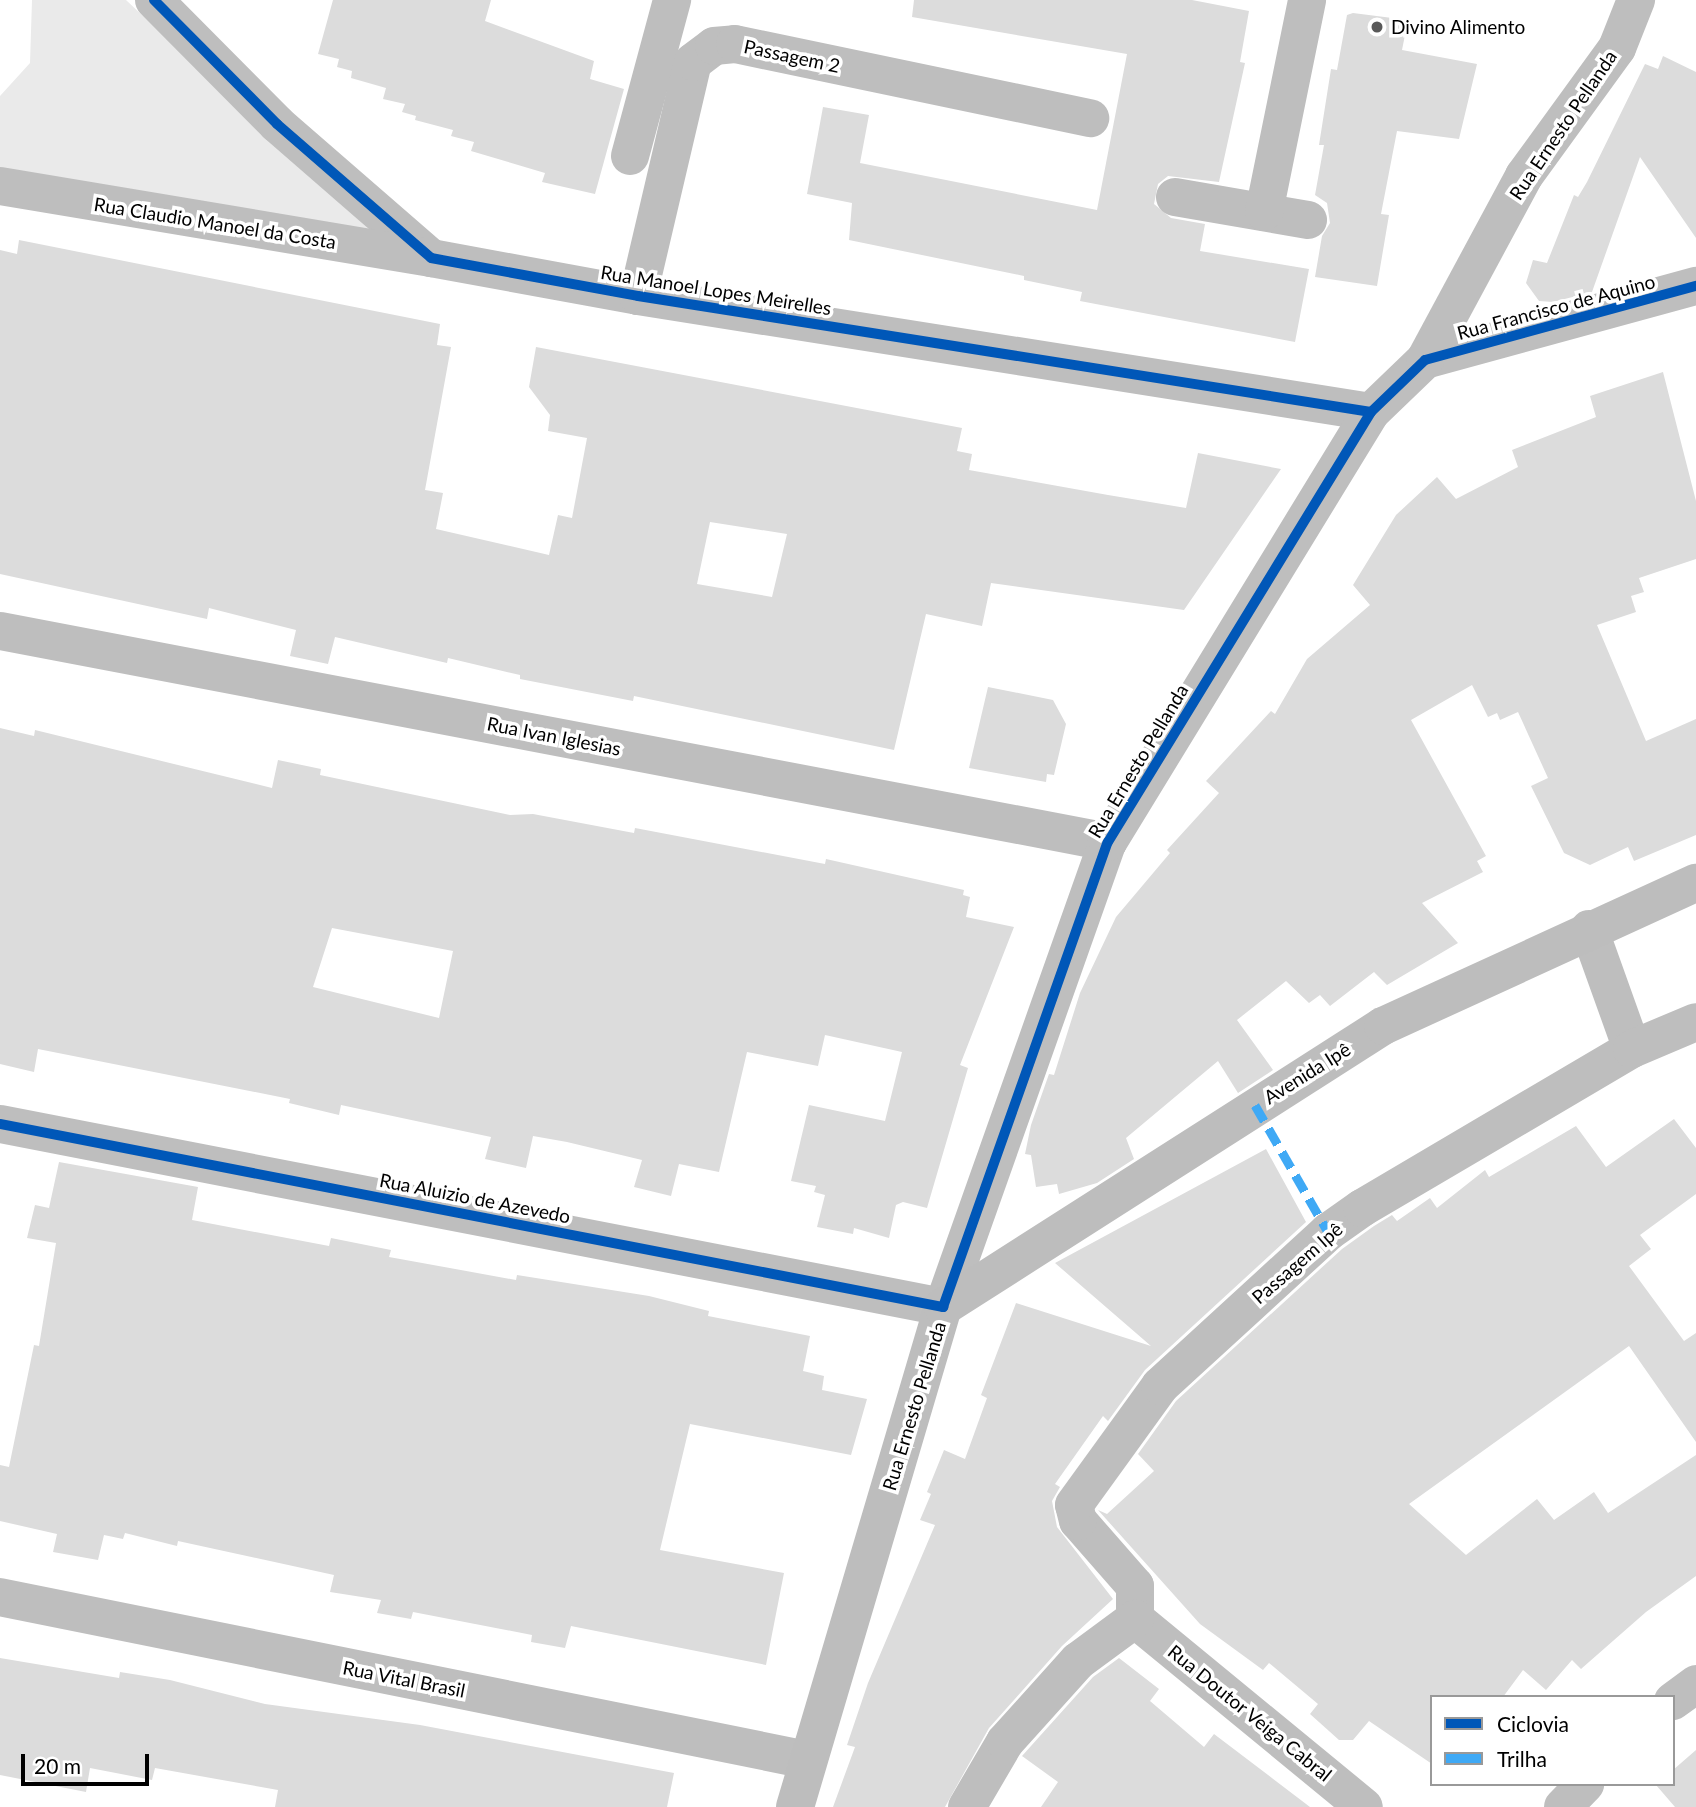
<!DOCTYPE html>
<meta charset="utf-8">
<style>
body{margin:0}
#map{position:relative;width:1696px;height:1807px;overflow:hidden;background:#fff;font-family:Lato,sans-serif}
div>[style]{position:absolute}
.green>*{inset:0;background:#eaeaea}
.building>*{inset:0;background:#dcdcdc}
.minor>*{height:38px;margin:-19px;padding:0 19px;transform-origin:19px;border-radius:19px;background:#bebebe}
.major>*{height:38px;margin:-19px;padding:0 19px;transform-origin:19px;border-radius:19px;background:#bdbdbd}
.quiet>*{height:9px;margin-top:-4.5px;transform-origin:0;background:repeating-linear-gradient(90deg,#3fa9f5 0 18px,transparent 0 27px)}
.cycleway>*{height:10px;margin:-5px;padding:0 5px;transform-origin:5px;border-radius:5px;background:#0057b8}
.dots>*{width:19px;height:19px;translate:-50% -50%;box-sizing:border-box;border:4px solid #fff;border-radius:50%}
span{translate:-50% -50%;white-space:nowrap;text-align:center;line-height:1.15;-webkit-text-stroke:7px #fff;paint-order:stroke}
.poi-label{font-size:19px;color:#000}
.left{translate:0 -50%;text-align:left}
.street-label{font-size:19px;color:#000}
.legend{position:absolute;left:1430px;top:1695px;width:245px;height:91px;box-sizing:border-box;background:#fff;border:2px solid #999;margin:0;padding:9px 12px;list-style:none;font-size:21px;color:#000}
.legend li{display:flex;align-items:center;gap:14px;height:35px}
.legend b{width:35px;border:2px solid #999}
.scale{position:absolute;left:21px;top:1754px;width:128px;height:32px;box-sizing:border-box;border:4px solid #000;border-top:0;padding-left:9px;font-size:21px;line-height:24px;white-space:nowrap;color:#000;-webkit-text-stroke:5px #fff;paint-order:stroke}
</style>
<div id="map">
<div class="green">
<div style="clip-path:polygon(32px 0,126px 0,375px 235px,0 172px,0 96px,30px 63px)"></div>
</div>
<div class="building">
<div style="clip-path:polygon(333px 0,491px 0,485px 21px,594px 61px,590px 79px,624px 89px,595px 194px,542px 182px,545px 173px,471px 151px,474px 142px,451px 136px,453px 130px,415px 120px,416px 116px,402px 112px,405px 104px,383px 99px,386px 88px,351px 78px,352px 71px,337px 67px,339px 59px,318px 54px)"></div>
<div style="clip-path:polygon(914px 0,1192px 0,1249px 11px,1240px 62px,1245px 63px,1219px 182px,1168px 176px,1158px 184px,1154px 204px,1171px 218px,1205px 224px,1200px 251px,1309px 269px,1295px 342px,1080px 301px,1082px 292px,1024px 280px,1024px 276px,849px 240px,852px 203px,807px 194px,823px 107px,869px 115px,860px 163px,1097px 210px,1127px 54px,912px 17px)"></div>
<div style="clip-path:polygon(1353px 13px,1408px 20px,1402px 50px,1477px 64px,1459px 139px,1397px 131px,1381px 214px,1389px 215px,1377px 286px,1315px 277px,1322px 236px,1330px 223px,1327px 203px,1315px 195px,1324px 145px,1319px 145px,1331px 69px,1337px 70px,1347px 15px)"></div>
<div style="clip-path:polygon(1663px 56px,1696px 72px,1696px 238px,1640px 157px,1592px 292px,1553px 302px,1539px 301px,1526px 283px,1533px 260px,1547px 263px,1574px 195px,1578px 197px,1587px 182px,1645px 64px,1658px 69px)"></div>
<div style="clip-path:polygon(evenodd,19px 240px,440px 324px,437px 345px,451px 347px,425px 490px,443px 493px,436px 529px,549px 555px,558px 515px,572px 518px,587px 438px,548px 431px,550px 415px,529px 387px,536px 347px,962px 428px,957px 451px,972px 454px,969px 470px,1108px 495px,1186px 508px,1198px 453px,1281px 469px,1184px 610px,991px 583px,982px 626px,926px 614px,894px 750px,634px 696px,633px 701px,520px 679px,520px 675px,448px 658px,447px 663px,335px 637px,328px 664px,290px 656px,296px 630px,209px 608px,207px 619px,0 574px,0 250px,17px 254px,19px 240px,710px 522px,787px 534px,772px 597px,697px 584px,710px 522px)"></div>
<div style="clip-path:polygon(1663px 372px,1696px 501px,1696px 559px,1639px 578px,1644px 592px,1631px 596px,1636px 612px,1597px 625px,1646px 741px,1696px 719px,1696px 835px,1634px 861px,1628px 847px,1590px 865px,1564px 853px,1531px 786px,1548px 778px,1518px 712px,1500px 720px,1497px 713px,1488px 717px,1472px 685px,1411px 720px,1486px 856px,1477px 861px,1483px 872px,1422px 903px,1458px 943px,1387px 985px,1374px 972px,1330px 1006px,1320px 995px,1309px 1003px,1286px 981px,1237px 1020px,1273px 1070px,1238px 1093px,1218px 1061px,1126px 1138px,1134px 1159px,1097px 1183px,1059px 1194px,1057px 1184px,1036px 1187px,1031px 1155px,1025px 1154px,1031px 1125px,1049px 1074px,1054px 1075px,1080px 993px,1116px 917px,1170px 853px,1167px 850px,1219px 793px,1206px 781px,1271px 711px,1275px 714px,1307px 659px,1370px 605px,1353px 585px,1396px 515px,1437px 477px,1456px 499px,1518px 467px,1512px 450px,1596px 417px,1590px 396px)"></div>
<div style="clip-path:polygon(988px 687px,1053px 700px,1066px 724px,1054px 775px,1047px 774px,1046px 782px,969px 768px)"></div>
<div style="clip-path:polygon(evenodd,0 728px,34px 736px,35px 730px,272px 788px,278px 760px,321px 769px,320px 775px,510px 815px,533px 814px,634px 833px,635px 828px,825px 864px,826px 859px,964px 890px,963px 895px,970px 897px,966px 917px,1014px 927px,960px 1065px,968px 1068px,927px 1208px,903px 1202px,896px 1205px,889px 1238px,854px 1228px,853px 1234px,817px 1227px,825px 1195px,814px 1192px,816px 1186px,791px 1181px,809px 1105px,885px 1121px,902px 1052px,825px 1035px,818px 1066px,747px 1052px,719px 1172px,679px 1164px,671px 1196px,634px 1187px,642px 1160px,567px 1142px,533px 1136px,526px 1168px,485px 1159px,491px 1137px,341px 1105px,339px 1115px,289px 1103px,290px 1099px,38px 1049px,34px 1072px,0 1064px,0 728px,332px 928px,453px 951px,439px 1018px,313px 987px,332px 928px)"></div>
<div style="clip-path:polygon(1674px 1119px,1696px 1148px,1696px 1194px,1640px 1235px,1651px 1249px,1629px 1266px,1684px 1341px,1696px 1333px,1696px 1442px,1629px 1346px,1409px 1504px,1466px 1555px,1537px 1499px,1554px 1520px,1594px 1492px,1608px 1513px,1696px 1455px,1696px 1576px,1646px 1612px,1581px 1669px,1572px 1660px,1546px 1690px,1523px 1670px,1503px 1697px,1432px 1697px,1432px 1764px,1369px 1721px,1353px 1740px,1339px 1740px,1310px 1714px,1318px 1704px,1269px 1663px,1263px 1670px,1200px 1624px,1098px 1510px,1107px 1514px,1154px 1471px,1138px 1454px,1176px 1401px,1342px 1249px,1374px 1226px,1392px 1215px,1397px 1221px,1430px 1198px,1437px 1208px,1485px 1170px,1489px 1177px,1576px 1126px,1606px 1167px)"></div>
<div style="clip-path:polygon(1266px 1149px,1306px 1222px,1145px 1370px,1108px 1421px,1103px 1416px,1055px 1484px,1060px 1487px,1052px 1501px,1057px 1527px,1113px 1599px,1062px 1646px,989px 1728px,945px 1807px,833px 1807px,855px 1747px,847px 1745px,868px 1683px,935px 1525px,920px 1520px,931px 1494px,927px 1492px,944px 1450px,965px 1459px,987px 1398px,981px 1395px,1016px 1303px,1151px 1346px,1055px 1263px)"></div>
<div style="clip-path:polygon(59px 1162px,198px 1187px,192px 1220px,329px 1246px,331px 1238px,391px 1250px,389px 1257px,516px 1280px,517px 1275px,649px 1296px,709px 1311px,708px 1316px,810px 1336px,803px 1371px,824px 1376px,822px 1390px,867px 1399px,851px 1455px,690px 1424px,660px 1550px,784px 1573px,766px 1665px,571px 1626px,565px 1648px,531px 1642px,532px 1635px,413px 1612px,411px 1619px,377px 1613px,381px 1600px,330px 1592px,334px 1575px,178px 1541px,177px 1546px,125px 1533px,123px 1539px,104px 1535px,98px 1560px,53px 1552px,57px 1534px,0 1521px,0 1465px,9px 1467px,34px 1345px,39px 1346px,56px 1243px,27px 1238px,35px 1205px,49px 1208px)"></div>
<div style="clip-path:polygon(0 1658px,119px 1678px,120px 1672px,170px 1680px,265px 1704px,420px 1725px,674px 1773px,667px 1807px,275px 1807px,278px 1790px,155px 1768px,152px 1780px,90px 1768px,86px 1792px,0 1775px)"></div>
<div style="clip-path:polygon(1119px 1658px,1159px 1689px,1150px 1701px,1204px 1747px,1214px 1734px,1310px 1807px,1041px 1807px,1058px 1782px,1022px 1756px,1093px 1677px)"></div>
<div style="clip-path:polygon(1696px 1750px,1696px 1807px,1675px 1807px,1656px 1785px,1673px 1784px,1673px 1770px)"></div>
</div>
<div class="minor">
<div style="left:154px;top:0;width:175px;rotate:45.2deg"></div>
<div style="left:277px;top:124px;width:204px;rotate:41deg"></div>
<div style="left:431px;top:258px;width:210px;rotate:10.4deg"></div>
<div style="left:638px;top:296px;width:742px;rotate:8.99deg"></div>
<div style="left:630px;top:156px;width:162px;rotate:-74.9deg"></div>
<div style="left:0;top:186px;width:437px;rotate:9.5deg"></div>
<div style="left:1175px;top:197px;width:135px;rotate:9.8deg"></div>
<div style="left:1264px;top:212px;width:216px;rotate:-78.5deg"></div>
<div style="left:638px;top:296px;width:240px;rotate:-76.8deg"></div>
<div style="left:693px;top:62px;width:26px;rotate:-37deg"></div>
<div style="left:714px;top:46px;width:21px;rotate:-5deg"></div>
<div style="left:735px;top:44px;width:363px;rotate:11.8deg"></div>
<div style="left:1425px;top:360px;width:281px;rotate:-15.3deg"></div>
<div style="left:0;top:631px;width:1128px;rotate:10.78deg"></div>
<div style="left:1589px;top:929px;width:127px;rotate:70.3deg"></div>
<div style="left:0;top:1124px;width:961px;rotate:10.98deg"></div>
<div style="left:943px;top:1307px;width:493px;rotate:-70.5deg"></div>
<div style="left:1108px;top:842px;width:504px;rotate:-58.55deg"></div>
<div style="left:1371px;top:412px;width:75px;rotate:-43.9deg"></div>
<div style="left:1425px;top:360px;width:209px;rotate:-61.7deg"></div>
<div style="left:1524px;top:176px;width:158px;rotate:-54deg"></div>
<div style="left:1617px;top:48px;width:52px;rotate:-68.4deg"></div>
<div style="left:0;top:1597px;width:824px;rotate:11.41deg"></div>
<div style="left:1135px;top:1619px;width:33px;rotate:-90deg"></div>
<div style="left:1135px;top:1586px;width:86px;rotate:-131.2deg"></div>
<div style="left:1078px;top:1521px;width:16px;rotate:-104deg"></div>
<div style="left:1074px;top:1505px;width:147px;rotate:-54.1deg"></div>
<div style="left:1160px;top:1386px;width:228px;rotate:-42.5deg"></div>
<div style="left:1328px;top:1232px;width:42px;rotate:-35.2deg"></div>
<div style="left:1362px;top:1208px;width:313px;rotate:-30.5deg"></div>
<div style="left:1632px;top:1049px;width:69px;rotate:-22.9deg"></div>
<div style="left:1135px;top:1619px;width:296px;rotate:39.4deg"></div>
<div style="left:1673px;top:1701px;width:29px;rotate:-36deg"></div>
<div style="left:967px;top:1807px;width:75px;rotate:-59.7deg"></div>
<div style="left:1005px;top:1742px;width:109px;rotate:-48deg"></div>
<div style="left:1078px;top:1661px;width:71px;rotate:-36.4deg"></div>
<div style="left:1563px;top:1807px;width:32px;rotate:-46deg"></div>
</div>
<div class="major">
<div style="left:795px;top:1807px;width:521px;rotate:-73.51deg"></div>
<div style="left:943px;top:1307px;width:522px;rotate:-32.56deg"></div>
<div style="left:1383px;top:1026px;width:344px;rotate:-24.6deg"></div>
</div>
<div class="quiet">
<div style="left:1255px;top:1105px;width:146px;rotate:60.1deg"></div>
</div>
<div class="cycleway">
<div style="left:154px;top:0;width:175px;rotate:45.2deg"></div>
<div style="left:277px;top:124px;width:204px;rotate:41deg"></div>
<div style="left:431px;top:258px;width:210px;rotate:10.4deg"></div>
<div style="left:638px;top:296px;width:742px;rotate:8.99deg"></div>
<div style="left:0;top:1124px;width:961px;rotate:10.98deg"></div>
<div style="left:943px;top:1307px;width:493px;rotate:-70.5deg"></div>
<div style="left:1108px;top:842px;width:504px;rotate:-58.55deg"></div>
<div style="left:1371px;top:412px;width:75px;rotate:-43.9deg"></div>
<div style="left:1425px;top:360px;width:281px;rotate:-15.3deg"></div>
</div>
<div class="dots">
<div style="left:1377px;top:27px;background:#595959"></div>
</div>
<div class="poi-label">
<span class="left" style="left:1391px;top:27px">Divino Alimento</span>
</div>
<div class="street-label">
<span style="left:792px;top:56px;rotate:12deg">Passagem 2</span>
<span style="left:1563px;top:125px;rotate:-56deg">Rua Ernesto Pellanda</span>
<span style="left:215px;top:223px;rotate:9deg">Rua Claudio Manoel da Costa</span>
<span style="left:716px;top:290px;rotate:9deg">Rua Manoel Lopes Meirelles</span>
<span style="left:1556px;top:307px;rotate:-15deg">Rua Francisco de Aquino</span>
<span style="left:554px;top:736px;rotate:11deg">Rua Ivan Iglesias</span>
<span style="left:1138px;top:761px;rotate:-59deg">Rua Ernesto Pellanda</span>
<span style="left:1307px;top:1073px;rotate:-32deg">Avenida Ipê</span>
<span style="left:475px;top:1198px;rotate:11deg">Rua Aluizio de Azevedo</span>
<span style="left:1297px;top:1263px;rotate:-41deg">Passagem Ipê</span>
<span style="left:914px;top:1406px;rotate:-73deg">Rua Ernesto Pellanda</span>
<span style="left:404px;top:1679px;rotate:11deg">Rua Vital Brasil</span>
<span style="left:1250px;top:1713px;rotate:39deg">Rua Doutor Veiga Cabral</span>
</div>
<ul class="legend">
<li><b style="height:9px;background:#0057b8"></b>Ciclovia</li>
<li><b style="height:9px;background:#3fa9f5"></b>Trilha</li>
</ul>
<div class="scale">20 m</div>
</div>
